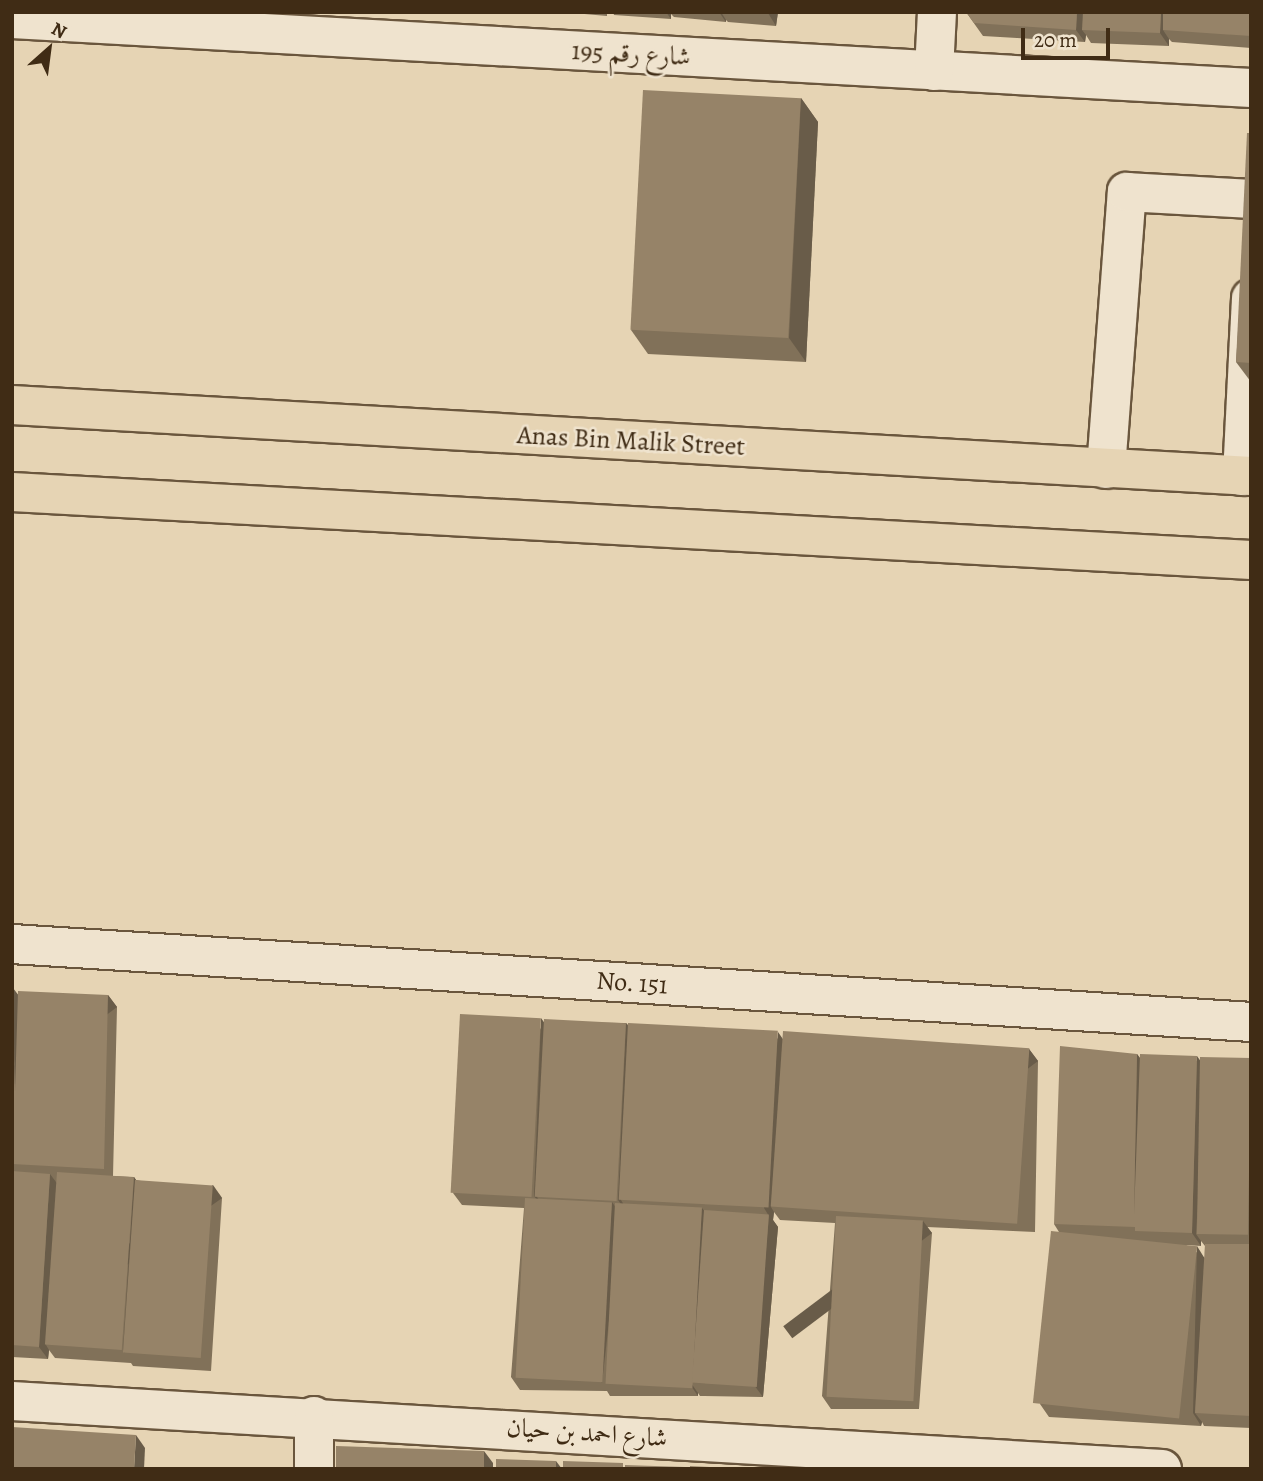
<!DOCTYPE html>
<meta charset="utf-8">
<style>
body{margin:0}
#map{position:relative;width:1263px;height:1481px;overflow:hidden;background:#e6d4b4;font-family:Alegreya,Amiri,serif}
div>[style]{position:absolute}
.roads{filter:drop-shadow(2px 0 #6a563d) drop-shadow(-2px 0 #6a563d) drop-shadow(0 2px #6a563d) drop-shadow(0 -2px #6a563d)}
.minor>*{height:38px;margin:-19px;padding:0 19px;transform-origin:19px;border-radius:19px;background:#efe3ce}
.major>*{height:38px;margin:-19px;padding:0 19px;transform-origin:19px;border-radius:19px;background:#e6d4b4}
.wall>*{inset:0;background:#817159}
.shaded-wall>*{inset:0;background:#695c49;transform-origin:0 0}
.building>*{inset:0;background:#968368;transform-origin:0 0}
span{translate:-50% -50%;white-space:nowrap;text-align:center;line-height:1.15;-webkit-text-stroke:5px #efe3ce;paint-order:stroke}
.street-label{font-size:26px;color:#402c15}
.frame{position:absolute;inset:0;border:14px solid #402c15;pointer-events:none}
.north{position:absolute;left:14px;top:14px;width:70px;height:70px;-webkit-text-stroke:5px #efe3ce;paint-order:stroke;rotate:28deg;font-size:19px;font-weight:700;line-height:28px;text-align:center;color:#402c15}
.north::after{content:'';display:block;margin:auto;width:24px;height:32px;background:#402c15;clip-path:polygon(50% 0,100% 100%,50% 72%,0 100%)}
.scale{position:absolute;left:1021px;top:28px;width:89px;height:32px;box-sizing:border-box;border:4px solid #402c15;border-top:0;padding-left:9px;font-size:21px;line-height:24px;white-space:nowrap;color:#402c15;-webkit-text-stroke:5px #efe3ce;paint-order:stroke}
</style>
<div id="map">
<div class="roads">
<div class="minor">
<div style="left:12px;top:19px;width:1241px;rotate:3.19deg"></div>
<div style="left:934px;top:71px;width:59px;rotate:-87.1deg"></div>
<div style="left:1106px;top:469px;width:278px;rotate:-85.7deg"></div>
<div style="left:1127px;top:192px;width:124px;rotate:3.2deg"></div>
<div style="left:1242px;top:476px;width:178px;rotate:-87.1deg"></div>
<div style="left:12px;top:944px;width:1241px;rotate:3.6deg"></div>
<div style="left:12px;top:1401px;width:1152px;rotate:3.38deg"></div>
<div style="left:314px;top:1416px;width:53px;rotate:90deg"></div>
</div>
<div class="major">
<div style="left:12px;top:405px;width:1241px;rotate:3.28deg"></div>
<div style="left:12px;top:492px;width:1241px;rotate:3.14deg"></div>
</div>
</div>
<div class="wall">
<div style="clip-path:polygon(416px 12px,446px 12px,446px 14px)"></div>
<div style="clip-path:polygon(562px 12px,607px 12px,607px 16px)"></div>
<div style="clip-path:polygon(613px 12px,778px 12px,776px 26px,728px 22px,726px 20px,726px 22px,674px 17px,671px 14px,671px 19px,614px 15px)"></div>
<div style="clip-path:polygon(966px 12px,1251px 12px,1251px 48px,1172px 42px,1169px 39px,1169px 46px,1091px 43px,1086px 35px,1085px 42px,983px 36px)"></div>
<div style="clip-path:polygon(801px 98px,818px 122px,806px 362px,648px 354px,631px 330px)"></div>
<div style="clip-path:polygon(1251px 133px,1251px 382px,1236px 362px)"></div>
<div style="clip-path:polygon(12px 988px,18px 995px,108px 995px,117px 1007px,113px 1176px,134px 1177px,136px 1180px,222px 1198px,211px 1371px,133px 1366px,131px 1363px,55px 1358px,49px 1350px,48px 1359px,12px 1357px)"></div>
<div style="clip-path:polygon(544px 1022px,626px 1023px,628px 1025px,783px 1039px,1029px 1049px,1038px 1061px,1035px 1232px,927px 1227px,932px 1233px,919px 1409px,831px 1409px,822px 1396px,835px 1223px,780px 1220px,774px 1212px,773px 1220px,778px 1227px,763px 1397px,700px 1396px,698px 1393px,698px 1396px,610px 1396px,607px 1391px,520px 1390px,511px 1377px,524px 1208px,462px 1205px,453px 1193px)"></div>
<div style="clip-path:polygon(evenodd,1137px 1054px,1140px 1058px,1200px 1061px,1251px 1058px,1251px 1428px,1204px 1426px,1202px 1422px,1201px 1426px,1049px 1417px,1040px 1404px,1059px 1232px,1054px 1224px,1137px 1054px,1201px 1241px,1205px 1246px,1205px 1258px,1186px 1245px,1201px 1246px,1201px 1241px)"></div>
</div>
<div class="shaded-wall">
<div style="clip-path:polygon(666px 12px,670px 12px,671px 14px,671px 19px)"></div>
<div style="clip-path:polygon(719px 12px,721px 12px,726px 20px,726px 22px)"></div>
<div style="clip-path:polygon(768px 12px,778px 12px,776px 26px,768px 13px)"></div>
<div style="clip-path:polygon(1077px 12px,1087px 12px,1082px 30px,1086px 35px,1085px 42px,1076px 30px)"></div>
<div style="clip-path:polygon(1161px 12px,1170px 12px,1163px 30px,1169px 39px,1169px 46px,1160px 33px)"></div>
<div style="clip-path:polygon(801px 98px,818px 122px,806px 362px,789px 338px)"></div>
<div style="clip-path:polygon(13px 988px,22px 1000px,15px 1092px)"></div>
<div style="left:108px;top:995px;width:15px;height:174px;rotate:53deg"></div>
<div style="clip-path:polygon(541px 1018px,550px 1031px,537px 1197px,543px 1206px,543px 1209px,534px 1196px)"></div>
<div style="clip-path:polygon(626px 1023px,635px 1035px,621px 1200px,627px 1210px,627px 1213px,618px 1200px)"></div>
<div style="clip-path:polygon(778px 1032px,787px 1045px,771px 1207px,774px 1212px,773px 1220px,778px 1227px,763px 1397px,754px 1385px,769px 1216px,764px 1208px)"></div>
<div style="left:1029px;top:1049px;width:15px;height:170px;rotate:53deg"></div>
<div style="clip-path:polygon(1137px 1054px,1146px 1067px,1134px 1215px)"></div>
<div style="clip-path:polygon(1197px 1056px,1206px 1069px,1196px 1234px,1201px 1241px,1201px 1246px,1192px 1233px)"></div>
<div style="clip-path:polygon(50px 1174px,59px 1186px,46px 1345px,49px 1350px,48px 1359px,39px 1347px)"></div>
<div style="clip-path:polygon(134px 1177px,143px 1190px,125px 1353px,123px 1350px)"></div>
<div style="left:213px;top:1185px;width:16px;height:174px;rotate:55deg"></div>
<div style="clip-path:polygon(612px 1202px,621px 1215px,602px 1383px,599px 1378px)"></div>
<div style="clip-path:polygon(702px 1208px,711px 1220px,691px 1383px,698px 1393px,698px 1396px,689px 1383px)"></div>
<div style="left:923px;top:1221px;width:15px;height:175px;rotate:53deg"></div>
<div style="clip-path:polygon(1197px 1246px,1205px 1259px,1195px 1413px,1202px 1422px,1201px 1426px,1193px 1413px)"></div>
<div style="clip-path:polygon(136px 1435px,145px 1448px,144px 1469px,134px 1469px)"></div>
<div style="clip-path:polygon(484px 1451px,493px 1463px,493px 1469px,484px 1469px)"></div>
<div style="clip-path:polygon(556px 1461px,562px 1469px,556px 1469px)"></div>
</div>
<div class="building">
<div style="clip-path:polygon(966px 12px,1077px 12px,1076px 30px,974px 23px)"></div>
<div style="clip-path:polygon(1083px 12px,1161px 12px,1160px 33px,1082px 30px)"></div>
<div style="clip-path:polygon(1163px 12px,1251px 12px,1251px 36px,1163px 30px)"></div>
<div style="left:643px;top:90px;width:158px;height:240px;rotate:3deg"></div>
<div style="clip-path:polygon(1247px 133px,1251px 133px,1251px 363px,1236px 362px)"></div>
<div style="clip-path:polygon(12px 988px,15px 1092px,18px 991px,108px 995px,104px 1169px,12px 1164px)"></div>
<div style="left:460px;top:1014px;width:81px;height:179px;rotate:3deg"></div>
<div style="left:544px;top:1019px;width:82px;height:178px;rotate:3deg"></div>
<div style="left:628px;top:1023px;width:150px;height:177px;rotate:3deg"></div>
<div style="left:783px;top:1031px;width:247px;height:176px;rotate:4deg"></div>
<div style="clip-path:polygon(1060px 1046px,1137px 1054px,1134px 1215px,1140px 1054px,1197px 1056px,1192px 1233px,1135px 1231px,1135px 1227px,1054px 1224px)"></div>
<div style="left:1200px;top:1057px;width:51px;height:177px;rotate:1deg"></div>
<div style="clip-path:polygon(12px 1171px,50px 1174px,39px 1347px,12px 1345px)"></div>
<div style="left:57px;top:1172px;width:77px;height:173px;rotate:4deg"></div>
<div style="left:135px;top:1180px;width:78px;height:173px;rotate:4deg"></div>
<div style="left:525px;top:1198px;width:87px;height:180px;rotate:3deg"></div>
<div style="left:615px;top:1203px;width:87px;height:181px;rotate:3deg"></div>
<div style="left:704px;top:1210px;width:65px;height:173px;rotate:4deg"></div>
<div style="left:836px;top:1216px;width:87px;height:181px;rotate:3deg"></div>
<div style="left:1051px;top:1231px;width:147px;height:173px;rotate:6deg"></div>
<div style="clip-path:polygon(1205px 1244px,1251px 1244px,1251px 1416px,1195px 1413px)"></div>
<div style="clip-path:polygon(12px 1427px,136px 1435px,134px 1469px,12px 1469px)"></div>
<div style="clip-path:polygon(336px 1446px,484px 1451px,484px 1469px,336px 1469px)"></div>
<div style="clip-path:polygon(496px 1459px,556px 1461px,556px 1469px,496px 1469px)"></div>
<div style="clip-path:polygon(563px 1461px,623px 1463px,623px 1469px,563px 1469px)"></div>
<div style="clip-path:polygon(625px 1465px,685px 1467px,685px 1469px,625px 1469px)"></div>
<div style="clip-path:polygon(690px 1466px,750px 1469px,690px 1469px)"></div>
</div>
<div class="street-label">
<span style="left:631px;top:54px;rotate:3deg">شارع رقم 195</span>
<span style="left:631px;top:441px;rotate:3deg">Anas Bin Malik Street</span>
<span style="left:632px;top:983px;rotate:4deg">No. 151</span>
<span style="left:587px;top:1433px;rotate:4deg">شارع احمد بن حيان</span>
</div>
<div class="frame"></div>
<div class="north">N</div>
<div class="scale">20 m</div>
</div>
